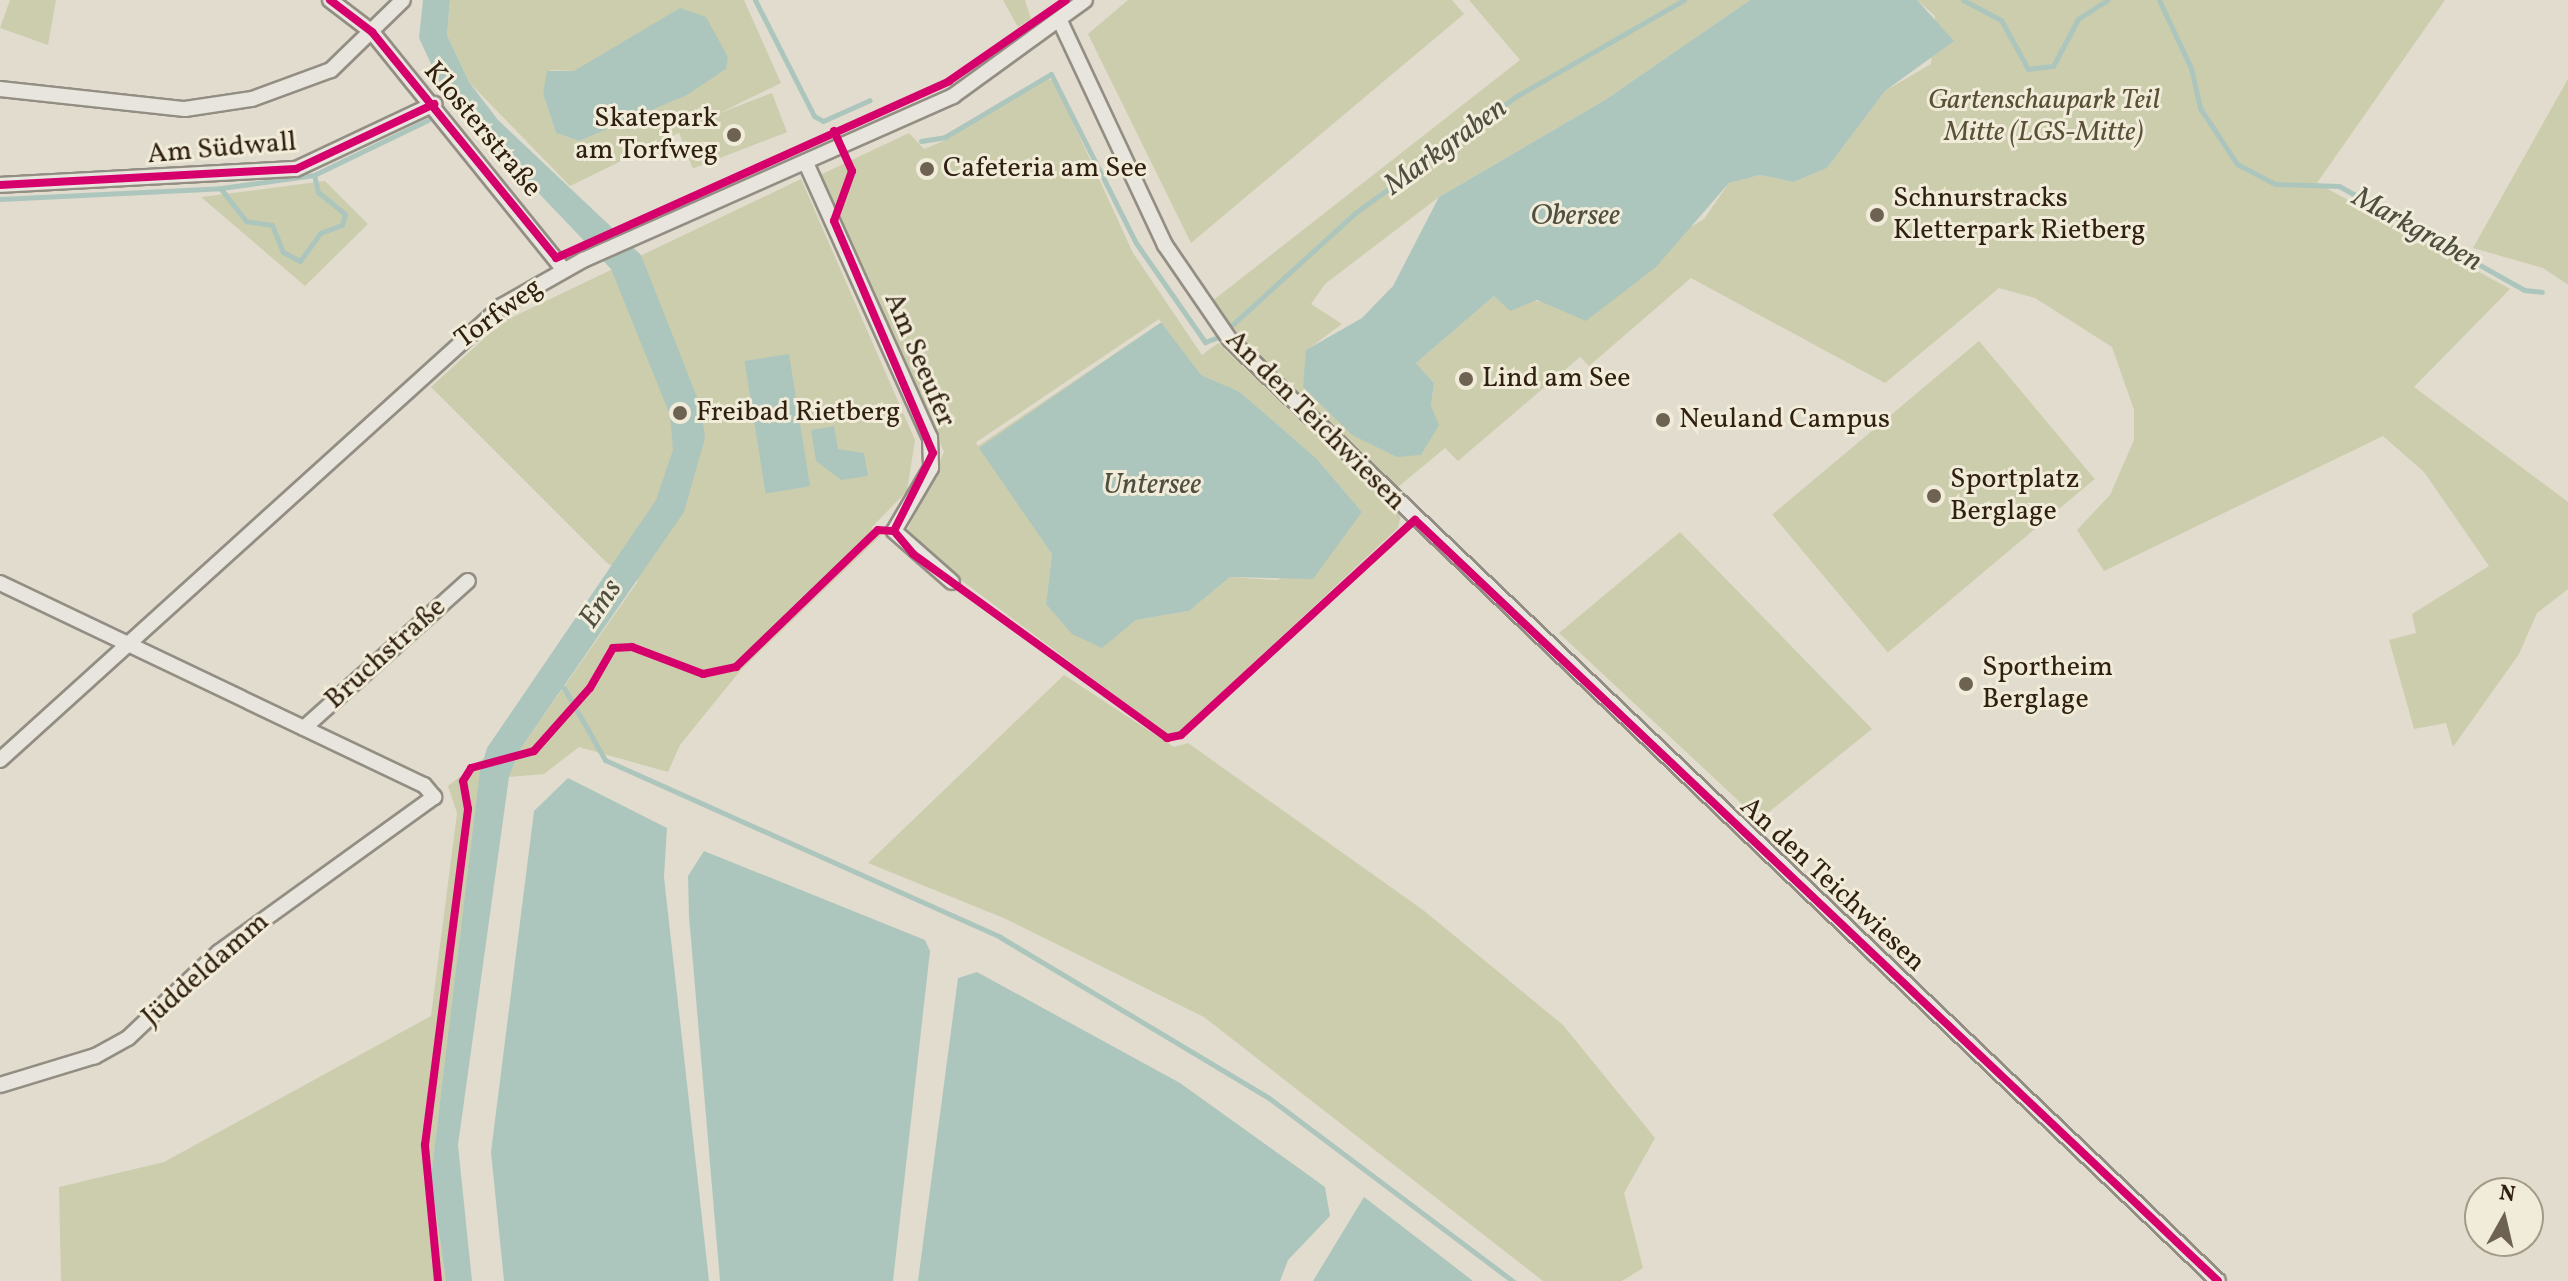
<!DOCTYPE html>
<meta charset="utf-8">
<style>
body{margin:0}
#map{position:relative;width:2568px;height:1281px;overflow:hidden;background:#e1dccd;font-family:Vollkorn,serif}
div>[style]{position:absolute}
.green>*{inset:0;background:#cccdad;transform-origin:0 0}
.water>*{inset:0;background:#adc6bd;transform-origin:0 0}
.pier>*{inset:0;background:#e1dccd;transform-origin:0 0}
.stream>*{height:5px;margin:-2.5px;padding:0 2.5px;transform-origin:2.5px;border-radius:2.5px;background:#adc6bd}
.roads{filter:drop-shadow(2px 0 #938e83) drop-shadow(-2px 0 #938e83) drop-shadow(0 2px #938e83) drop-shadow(0 -2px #938e83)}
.street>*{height:14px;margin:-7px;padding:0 7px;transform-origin:7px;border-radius:7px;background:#e8e5de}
.cycleway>*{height:8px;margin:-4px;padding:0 4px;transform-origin:4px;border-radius:4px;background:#d6006c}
.dots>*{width:22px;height:22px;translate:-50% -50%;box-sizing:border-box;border:4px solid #f1ebd9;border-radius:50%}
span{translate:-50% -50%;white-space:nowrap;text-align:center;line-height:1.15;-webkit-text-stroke:6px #f1ebd9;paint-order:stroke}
.park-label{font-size:28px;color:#595036;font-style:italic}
.poi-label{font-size:28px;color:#30200f}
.right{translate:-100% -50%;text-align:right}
.left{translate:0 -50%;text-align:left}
.street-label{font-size:28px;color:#30200f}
.water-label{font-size:30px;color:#4f4f41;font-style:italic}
.north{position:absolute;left:2464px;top:1177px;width:80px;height:80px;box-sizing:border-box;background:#f1ebd9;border:2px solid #a49a88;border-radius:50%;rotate:8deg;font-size:22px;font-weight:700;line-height:32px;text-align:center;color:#30200f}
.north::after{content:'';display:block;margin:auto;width:28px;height:36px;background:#6e6252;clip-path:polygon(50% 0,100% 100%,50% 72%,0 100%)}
</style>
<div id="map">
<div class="green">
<div style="clip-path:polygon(10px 0,56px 0,48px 45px,0 28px)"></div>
<div style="clip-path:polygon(evenodd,450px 0,744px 0,781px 83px,570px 186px,469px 82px,447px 35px,450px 0,706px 20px,728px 57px,724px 71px,579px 141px,556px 133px,543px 94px,551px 70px,574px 71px,706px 20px)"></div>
<div style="clip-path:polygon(1003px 0,1025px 0,1031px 19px,1018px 27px)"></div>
<div style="clip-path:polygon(1128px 0,1452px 0,1464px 14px,1191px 243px,1088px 34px)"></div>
<div style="clip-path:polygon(1469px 0,1750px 0,1605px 100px,1439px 197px,1325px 284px,1311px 304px,1342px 324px,1307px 350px,1431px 406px,1434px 383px,1416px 363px,1494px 296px,1560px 304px,1704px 219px,1729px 183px,1760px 175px,1794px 182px,1827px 168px,1885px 91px,1931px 64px,1935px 16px,1917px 0,2445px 0,2317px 183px,2510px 289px,2414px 387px,2568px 502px,2568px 589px,2537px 613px,2519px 654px,2453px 747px,2446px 723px,2414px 729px,2389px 640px,2416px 633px,2412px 614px,2489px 566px,2424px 472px,2383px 436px,2104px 571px,2077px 530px,2110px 495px,2134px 440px,2134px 410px,2112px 347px,2035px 298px,1999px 288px,1885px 383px,1691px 278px,1589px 366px,1580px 357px,1458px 461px,1445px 448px,1398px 487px,1241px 340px,1211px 302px,1520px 60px)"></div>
<div style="clip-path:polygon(evenodd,1046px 78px,1054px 81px,1133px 253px,1202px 355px,1218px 343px,1401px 515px,1398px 528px,1179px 732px,1167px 734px,918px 548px,907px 531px,944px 452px,820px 175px,909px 133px,924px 149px,946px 140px,1046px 78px,1161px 322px,1201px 376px,1240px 392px,1317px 459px,1362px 512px,1278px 580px,1230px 577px,1189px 611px,1136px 620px,1102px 647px,1046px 604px,1052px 554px,1161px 322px)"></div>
<div style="clip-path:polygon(2568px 79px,2568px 284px,2567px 284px,2543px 268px,2473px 248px)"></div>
<div style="left:772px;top:93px;width:42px;height:101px;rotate:69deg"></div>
<div style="clip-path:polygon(801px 179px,915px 440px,907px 491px,871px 528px,881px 535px,740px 671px,680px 745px,668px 772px,579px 747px,544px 774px,509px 777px,519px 751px,638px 581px,607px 563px,431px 387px,502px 322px)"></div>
<div style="clip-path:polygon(325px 181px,368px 224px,305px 286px,201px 197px)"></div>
<div style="left:1979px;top:341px;width:180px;height:270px;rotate:50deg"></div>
<div style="clip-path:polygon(1680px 532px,1872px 729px,1759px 820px,1559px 633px)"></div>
<div style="clip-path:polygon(1064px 675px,1174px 747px,1188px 743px,1423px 910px,1563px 1025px,1655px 1138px,1624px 1193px,1643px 1268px,1622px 1281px,1543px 1281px,1204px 1017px,1006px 919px,868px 863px)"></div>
<div style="clip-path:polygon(484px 758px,431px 1177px,446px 1281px,61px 1281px,59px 1187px,164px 1162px,431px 1016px,457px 813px,448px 786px)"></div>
</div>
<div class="water">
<div style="clip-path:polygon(423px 0,450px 0,447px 35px,469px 82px,498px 120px,641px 255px,701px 407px,705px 438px,684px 512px,519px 751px,509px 777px,458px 1145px,472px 1281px,446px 1281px,431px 1177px,480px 771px,487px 748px,656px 500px,673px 450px,670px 415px,611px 269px,446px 96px,419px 38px)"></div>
<div style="clip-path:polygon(1750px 0,1917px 0,1954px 41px,1885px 91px,1827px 168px,1794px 182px,1760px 175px,1729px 183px,1656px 267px,1586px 321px,1537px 300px,1510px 311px,1494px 296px,1416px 363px,1434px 383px,1431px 406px,1439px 425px,1421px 455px,1397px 457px,1352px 435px,1303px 387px,1306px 350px,1362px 318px,1393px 286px,1439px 197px,1605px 100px)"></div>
<div style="clip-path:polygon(680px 8px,706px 17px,728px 57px,726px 69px,687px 95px,579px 141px,556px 133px,543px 94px,547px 71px,574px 71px)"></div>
<div style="clip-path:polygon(1161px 322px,1201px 375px,1240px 392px,1317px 459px,1362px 512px,1313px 579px,1230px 577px,1189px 611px,1136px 620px,1102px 648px,1072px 634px,1046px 604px,1052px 554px,979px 448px)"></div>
<div style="left:789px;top:354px;width:134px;height:45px;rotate:81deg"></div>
<div style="clip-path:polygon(834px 426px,838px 449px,864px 453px,868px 476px,841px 480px,816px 461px,811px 430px)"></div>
<div style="clip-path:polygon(568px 778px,667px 828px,664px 877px,709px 1281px,504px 1281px,491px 1152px,534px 811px)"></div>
<div style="clip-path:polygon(704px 851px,925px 940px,930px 951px,893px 1281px,720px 1281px,689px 916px,688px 876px)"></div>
<div style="clip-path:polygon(977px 972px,1180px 1083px,1325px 1187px,1330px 1216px,1288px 1260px,1280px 1281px,918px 1281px,958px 978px)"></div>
<div style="clip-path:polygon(1364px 1197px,1473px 1281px,1313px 1281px)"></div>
</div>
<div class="pier">
<div style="left:1159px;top:319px;width:4px;height:221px;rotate:56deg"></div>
</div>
<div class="stream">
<div style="left:755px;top:0;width:130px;rotate:63deg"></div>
<div style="left:814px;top:116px;width:10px;rotate:29deg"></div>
<div style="left:823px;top:121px;width:51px;rotate:-24.1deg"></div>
<div style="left:1963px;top:0;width:43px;rotate:27.8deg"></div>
<div style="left:2001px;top:20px;width:56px;rotate:61.1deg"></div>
<div style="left:2028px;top:69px;width:25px;rotate:-7deg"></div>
<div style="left:2053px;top:66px;width:53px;rotate:-62deg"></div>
<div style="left:2078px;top:19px;width:35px;rotate:-33deg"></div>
<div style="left:2159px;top:0;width:75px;rotate:64.8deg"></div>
<div style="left:2191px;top:68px;width:41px;rotate:77.3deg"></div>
<div style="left:2200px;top:108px;width:67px;rotate:56.5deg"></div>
<div style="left:2237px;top:164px;width:43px;rotate:27.8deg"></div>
<div style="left:2275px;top:184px;width:64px;rotate:1.8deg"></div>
<div style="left:2339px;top:186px;width:212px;rotate:29.3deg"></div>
<div style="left:2524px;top:290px;width:18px;rotate:6deg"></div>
<div style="left:921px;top:141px;width:24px;rotate:-9deg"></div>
<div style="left:945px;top:137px;width:123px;rotate:-30.7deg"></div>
<div style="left:1051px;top:74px;width:189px;rotate:63.3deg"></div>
<div style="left:1136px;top:243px;width:121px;rotate:55.1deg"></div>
<div style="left:1205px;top:342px;width:12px;rotate:-20deg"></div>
<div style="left:221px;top:189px;width:41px;rotate:52deg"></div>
<div style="left:246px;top:221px;width:26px;rotate:9deg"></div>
<div style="left:272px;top:225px;width:29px;rotate:68deg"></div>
<div style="left:283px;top:252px;width:19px;rotate:28deg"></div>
<div style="left:300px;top:261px;width:34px;rotate:-54deg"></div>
<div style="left:320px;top:233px;width:23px;rotate:-20deg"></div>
<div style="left:342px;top:225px;width:11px;rotate:-75deg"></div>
<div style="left:345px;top:214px;width:35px;rotate:-141deg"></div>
<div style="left:318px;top:192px;width:17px;rotate:-103deg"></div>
<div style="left:0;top:199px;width:221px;rotate:-2.8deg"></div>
<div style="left:221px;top:188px;width:94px;rotate:-8deg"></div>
<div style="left:314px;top:175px;width:127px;rotate:-25.8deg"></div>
<div style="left:1232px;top:325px;width:166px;rotate:-42.3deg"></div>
<div style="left:1355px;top:213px;width:198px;rotate:-35.9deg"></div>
<div style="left:1515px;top:97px;width:195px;rotate:-29.9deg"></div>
<div style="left:564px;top:688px;width:83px;rotate:60.3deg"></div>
<div style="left:605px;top:760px;width:433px;rotate:24.1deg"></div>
<div style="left:1000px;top:937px;width:313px;rotate:30.9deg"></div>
<div style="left:1269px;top:1098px;width:305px;rotate:36.9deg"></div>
</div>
<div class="roads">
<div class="street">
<div style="left:330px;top:0;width:53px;rotate:37.3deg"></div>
<div style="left:372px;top:32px;width:304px;rotate:51.1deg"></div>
<div style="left:1061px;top:23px;width:245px;rotate:64.9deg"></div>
<div style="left:1165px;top:245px;width:115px;rotate:55.6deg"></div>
<div style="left:1230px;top:340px;width:1364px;rotate:43.6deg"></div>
<div style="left:0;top:89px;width:186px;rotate:6.2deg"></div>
<div style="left:185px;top:109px;width:68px;rotate:-8.5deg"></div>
<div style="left:252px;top:99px;width:84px;rotate:-20.2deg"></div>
<div style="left:331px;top:70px;width:100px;rotate:-44.2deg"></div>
<div style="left:806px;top:163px;width:301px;rotate:65.7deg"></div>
<div style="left:930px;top:437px;width:31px;rotate:88deg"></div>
<div style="left:931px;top:468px;width:73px;rotate:120.4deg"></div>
<div style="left:894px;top:531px;width:77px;rotate:41.3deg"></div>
<div style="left:0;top:185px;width:296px;rotate:-3.1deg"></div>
<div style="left:296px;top:169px;width:153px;rotate:-25.2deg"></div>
<div style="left:0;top:583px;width:470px;rotate:25.5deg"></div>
<div style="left:424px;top:785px;width:16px;rotate:50deg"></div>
<div style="left:434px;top:797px;width:265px;rotate:144.2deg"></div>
<div style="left:219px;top:952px;width:125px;rotate:136.6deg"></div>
<div style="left:128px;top:1038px;width:38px;rotate:151deg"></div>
<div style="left:95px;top:1056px;width:99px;rotate:163deg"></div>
<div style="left:304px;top:728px;width:220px;rotate:-41.9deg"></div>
<div style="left:0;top:760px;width:677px;rotate:-42.13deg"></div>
<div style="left:502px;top:306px;width:93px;rotate:-29.6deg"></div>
<div style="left:583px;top:260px;width:405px;rotate:-23.9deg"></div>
<div style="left:953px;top:96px;width:163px;rotate:-36deg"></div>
</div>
</div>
<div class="cycleway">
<div style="left:330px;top:0;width:53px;rotate:37.3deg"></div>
<div style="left:372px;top:32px;width:291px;rotate:50.8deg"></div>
<div style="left:556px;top:258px;width:431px;rotate:-24.2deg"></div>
<div style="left:949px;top:81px;width:142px;rotate:-34.7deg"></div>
<div style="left:834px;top:131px;width:44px;rotate:65.8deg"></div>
<div style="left:852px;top:171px;width:53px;rotate:109.8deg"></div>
<div style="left:834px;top:221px;width:252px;rotate:66.9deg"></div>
<div style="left:933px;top:453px;width:87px;rotate:116.6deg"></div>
<div style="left:0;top:185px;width:296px;rotate:-3.1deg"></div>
<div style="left:296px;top:169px;width:153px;rotate:-25.2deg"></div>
<div style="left:894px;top:531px;width:30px;rotate:50deg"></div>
<div style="left:913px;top:554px;width:314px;rotate:35.9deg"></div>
<div style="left:1167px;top:738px;width:14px;rotate:-12deg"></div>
<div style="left:1181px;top:735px;width:318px;rotate:-42.6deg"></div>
<div style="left:1415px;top:520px;width:1106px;rotate:43.46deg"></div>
<div style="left:438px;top:1281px;width:137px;rotate:-95.5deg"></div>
<div style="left:425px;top:1145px;width:339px;rotate:-82.7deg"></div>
<div style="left:468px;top:809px;width:28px;rotate:-100deg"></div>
<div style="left:463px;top:781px;width:15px;rotate:-58deg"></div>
<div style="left:471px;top:768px;width:65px;rotate:-15.1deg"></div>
<div style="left:534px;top:751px;width:84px;rotate:-48.4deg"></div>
<div style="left:590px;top:688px;width:46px;rotate:-60.1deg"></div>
<div style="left:613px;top:648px;width:19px;rotate:-3deg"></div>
<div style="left:632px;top:647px;width:76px;rotate:20.8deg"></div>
<div style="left:703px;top:674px;width:34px;rotate:-12deg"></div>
<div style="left:736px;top:667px;width:197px;rotate:-44deg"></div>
<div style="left:878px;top:530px;width:16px;rotate:4deg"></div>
</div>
<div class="dots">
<div style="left:734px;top:135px;background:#6e6252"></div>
<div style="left:927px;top:169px;background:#6e6252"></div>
<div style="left:1877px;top:215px;background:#6e6252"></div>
<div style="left:1466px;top:379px;background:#6e6252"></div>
<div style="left:680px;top:413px;background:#6e6252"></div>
<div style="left:1663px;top:420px;background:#6e6252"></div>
<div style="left:1934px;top:496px;background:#6e6252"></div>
<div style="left:1966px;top:684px;background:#6e6252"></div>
</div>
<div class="park-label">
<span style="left:2044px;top:117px">Gartenschaupark Teil<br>Mitte (LGS-Mitte)</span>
</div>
<div class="poi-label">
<span class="right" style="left:718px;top:135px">Skatepark<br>am Torfweg</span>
<span class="left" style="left:943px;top:169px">Cafeteria am See</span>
<span class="left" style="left:1893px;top:215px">Schnurstracks<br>Kletterpark Rietberg</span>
<span class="left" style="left:1482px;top:379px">Lind am See</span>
<span class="left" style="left:696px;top:413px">Freibad Rietberg</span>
<span class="left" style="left:1679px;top:420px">Neuland Campus</span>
<span class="left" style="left:1950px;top:496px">Sportplatz<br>Berglage</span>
<span class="left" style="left:1982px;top:684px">Sportheim<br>Berglage</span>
</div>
<div class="street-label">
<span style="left:482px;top:130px;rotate:50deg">Klosterstraße</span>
<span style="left:222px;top:149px;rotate:-5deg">Am Südwall</span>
<span style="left:499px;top:314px;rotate:-36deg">Torfweg</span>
<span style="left:919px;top:360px;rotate:67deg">Am Seeufer</span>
<span style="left:1315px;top:421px;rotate:45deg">An den Teichwiesen</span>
<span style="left:386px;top:654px;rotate:-42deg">Bruchstraße</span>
<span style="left:1832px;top:885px;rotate:43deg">An den Teichwiesen</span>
<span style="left:206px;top:970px;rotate:-41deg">Jüddeldamm</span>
</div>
<div class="water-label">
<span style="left:1446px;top:147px;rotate:-36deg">Markgraben</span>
<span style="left:1575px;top:216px">Obersee</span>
<span style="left:2417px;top:230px;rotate:29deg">Markgraben</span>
<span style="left:1152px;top:485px">Untersee</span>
<span style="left:601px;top:604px;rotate:-56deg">Ems</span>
</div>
<div class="north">N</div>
</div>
